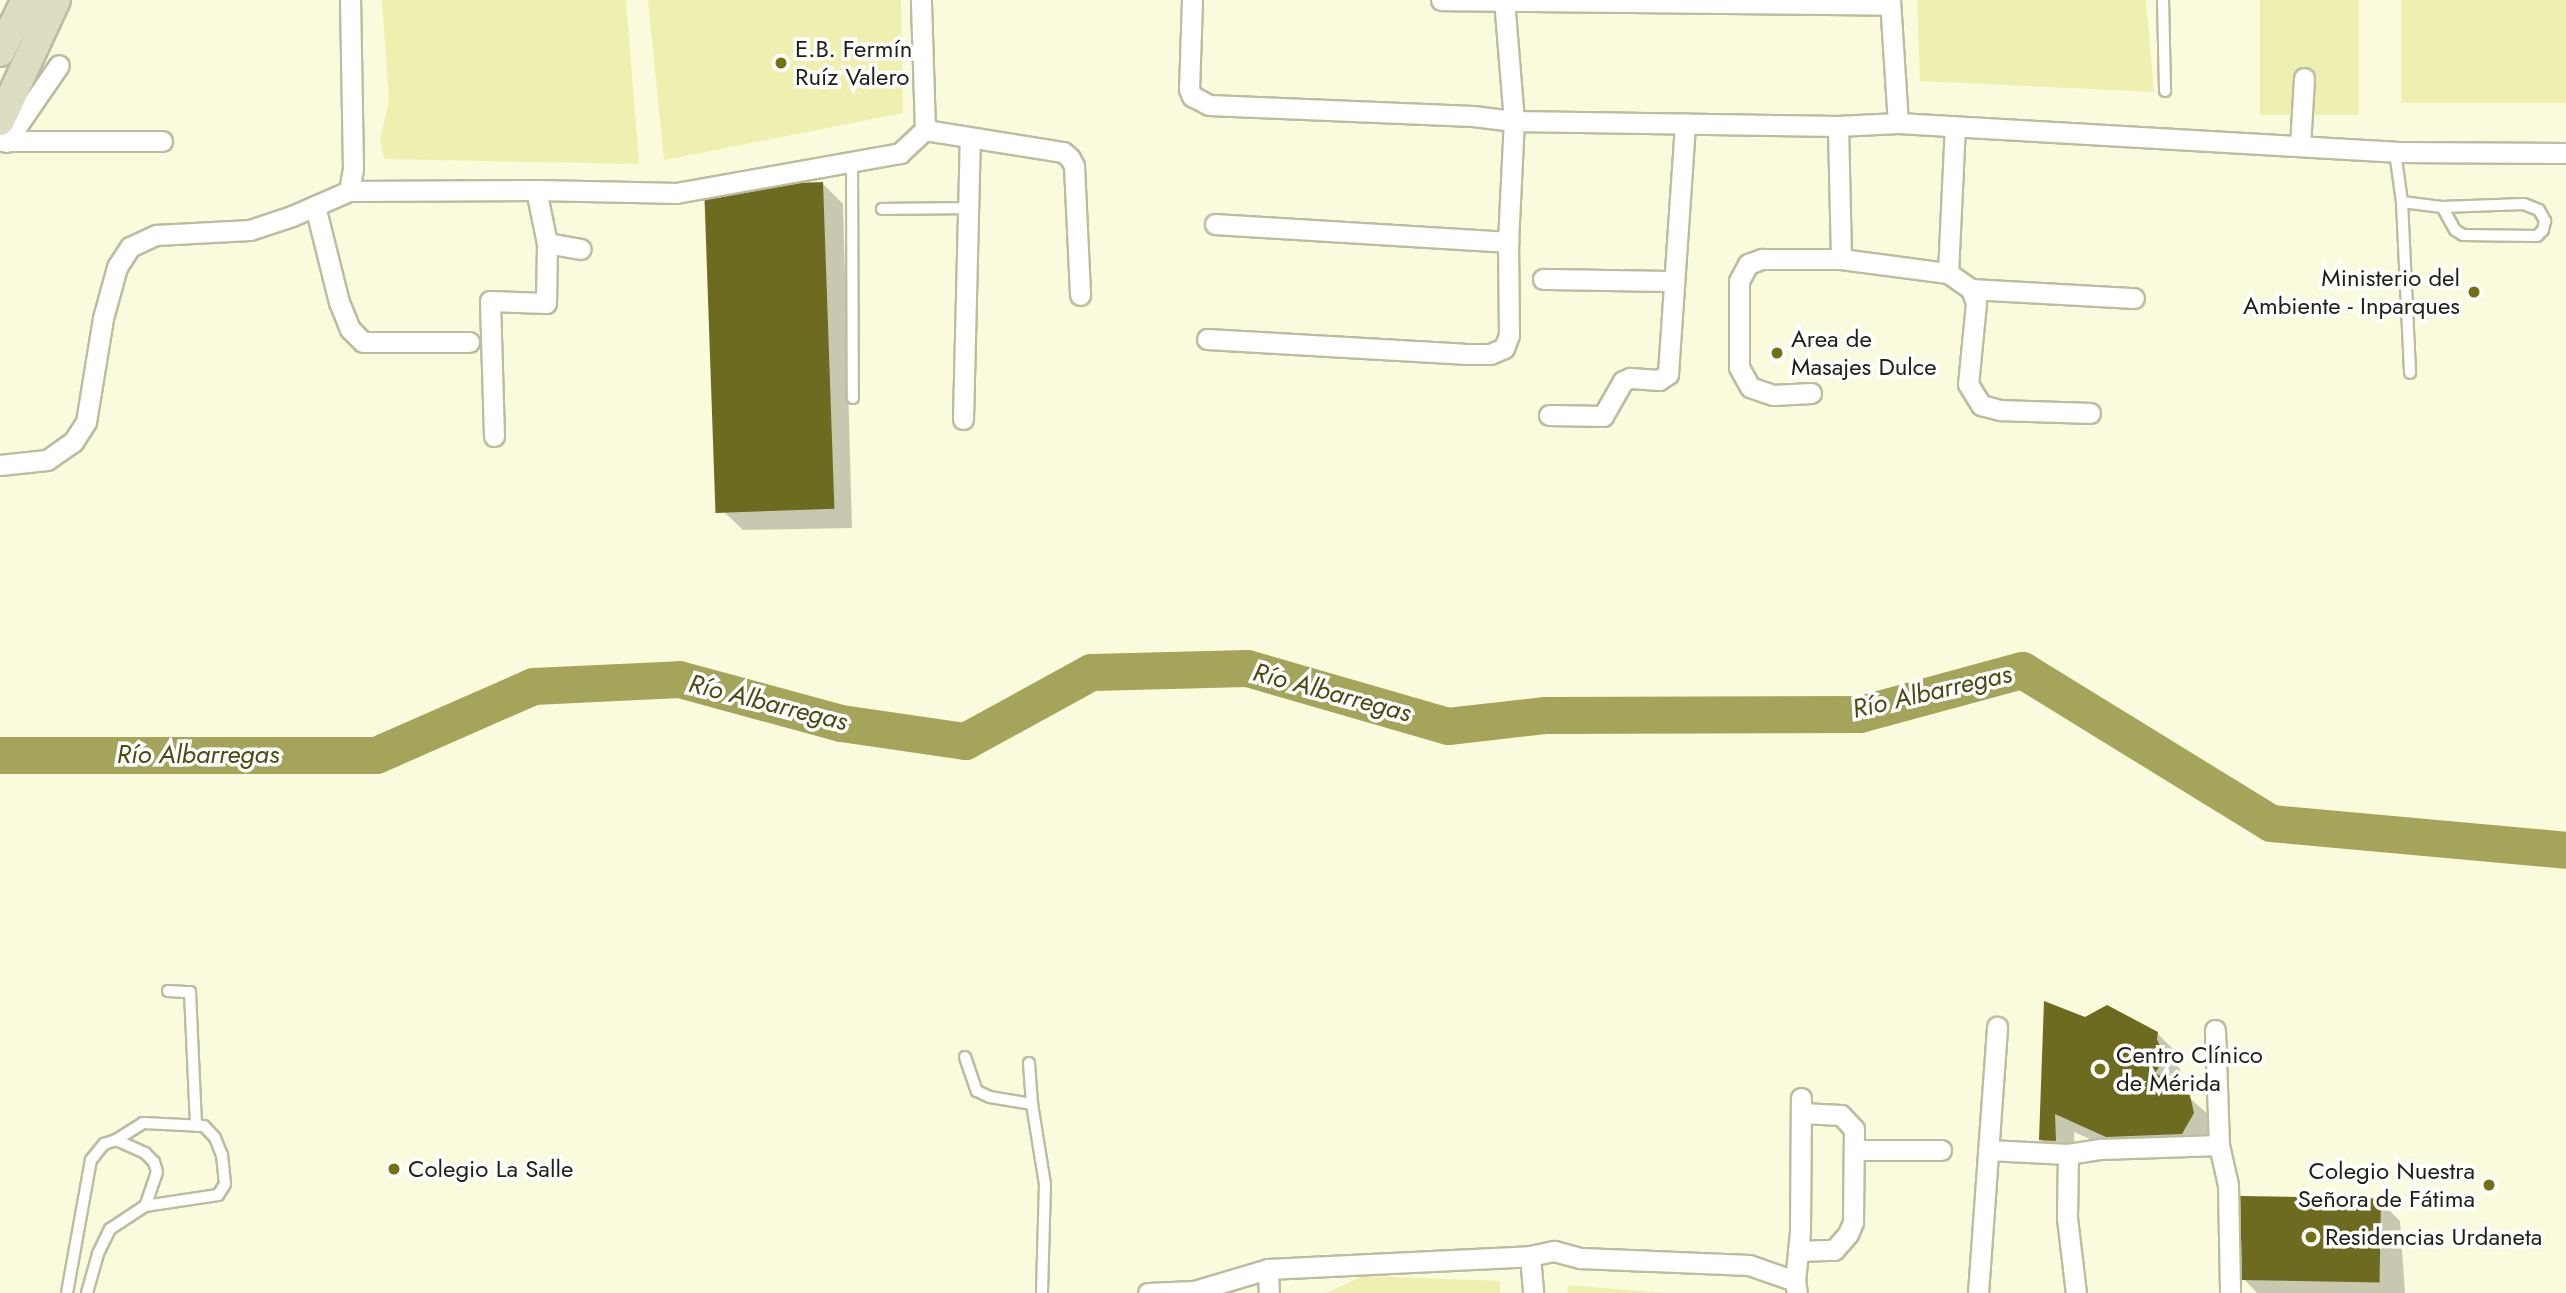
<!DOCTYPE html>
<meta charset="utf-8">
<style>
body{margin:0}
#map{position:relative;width:2566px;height:1293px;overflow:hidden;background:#fafbdd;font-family:Jost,sans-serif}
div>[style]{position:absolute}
.green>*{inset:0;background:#eff0af;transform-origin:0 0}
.shadow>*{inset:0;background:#0003}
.river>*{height:37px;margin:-18.5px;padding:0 18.5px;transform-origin:18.5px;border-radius:18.5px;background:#a4a45b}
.building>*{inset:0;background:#6c6b20;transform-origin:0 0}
.roads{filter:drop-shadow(2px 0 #bcbda0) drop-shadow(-2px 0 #bcbda0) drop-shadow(0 2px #bcbda0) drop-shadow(0 -2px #bcbda0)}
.lane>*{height:10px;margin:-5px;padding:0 5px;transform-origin:5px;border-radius:5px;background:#fff}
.street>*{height:19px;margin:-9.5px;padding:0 9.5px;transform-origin:9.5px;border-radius:9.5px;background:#fff}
.secondary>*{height:28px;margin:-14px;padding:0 14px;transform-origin:14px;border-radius:14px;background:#ddddc3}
.dots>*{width:19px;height:19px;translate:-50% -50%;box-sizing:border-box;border:4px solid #fff;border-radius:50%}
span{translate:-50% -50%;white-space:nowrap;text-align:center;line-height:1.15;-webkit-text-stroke:7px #fff;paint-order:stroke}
.poi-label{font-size:24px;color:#212116}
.left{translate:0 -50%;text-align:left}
.right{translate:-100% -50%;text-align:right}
.water-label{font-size:26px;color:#4a4a12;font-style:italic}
</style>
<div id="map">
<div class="green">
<div style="clip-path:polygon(382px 0,626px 0,639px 164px,384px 159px,380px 139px,389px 102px)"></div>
<div style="clip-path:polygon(648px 0,901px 0,903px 113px,664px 160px)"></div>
<div style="clip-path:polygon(1917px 0,2146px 0,2154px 92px,1920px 81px)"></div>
<div style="left:2260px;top:0;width:99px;height:115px"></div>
<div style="left:2401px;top:0;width:165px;height:103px"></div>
<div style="clip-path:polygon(1363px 1276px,1500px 1281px,1500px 1293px,1326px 1293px)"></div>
<div style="clip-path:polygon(1567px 1285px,1666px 1293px,1568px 1293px)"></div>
</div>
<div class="shadow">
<div style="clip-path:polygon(823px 184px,843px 204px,852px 528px,743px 530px,722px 510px)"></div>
<div style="clip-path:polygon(2085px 1019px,2157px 1033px,2178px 1054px,2176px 1061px,2184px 1079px,2178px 1088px,2208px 1114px,2213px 1134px,2202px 1153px,2128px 1156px,2074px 1132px,2075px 1160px,2061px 1160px,2041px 1140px)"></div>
<div style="clip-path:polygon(2380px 1201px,2400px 1221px,2405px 1293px,2257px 1293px,2244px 1279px)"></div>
</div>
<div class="river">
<div style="left:0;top:755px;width:376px"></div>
<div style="left:376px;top:755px;width:171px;rotate:-23.7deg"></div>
<div style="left:533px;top:686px;width:146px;rotate:-2.7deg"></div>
<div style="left:679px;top:679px;width:168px;rotate:15.2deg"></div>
<div style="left:841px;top:723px;width:125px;rotate:8.3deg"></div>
<div style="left:965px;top:741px;width:144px;rotate:-28.7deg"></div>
<div style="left:1091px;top:672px;width:156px;rotate:-1.5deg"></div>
<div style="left:1247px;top:668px;width:209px;rotate:16.1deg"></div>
<div style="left:1448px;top:726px;width:97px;rotate:-6.5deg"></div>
<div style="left:1544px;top:715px;width:316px;rotate:-0.2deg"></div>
<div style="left:1860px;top:714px;width:168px;rotate:-15.2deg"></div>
<div style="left:2022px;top:670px;width:292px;rotate:31.6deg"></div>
<div style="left:2271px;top:823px;width:296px;rotate:5.2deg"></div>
</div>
<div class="building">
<div style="left:823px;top:182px;width:327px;height:119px;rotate:88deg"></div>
<div style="clip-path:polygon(2044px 1001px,2085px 1017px,2107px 1005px,2158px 1032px,2157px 1039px,2165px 1058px,2155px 1073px,2189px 1092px,2191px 1100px,2194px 1113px,2182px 1134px,2106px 1137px,2055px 1114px,2056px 1141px,2039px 1140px)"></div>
<div style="left:2240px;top:1196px;width:141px;height:84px;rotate:1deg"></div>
</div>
<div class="roads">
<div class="lane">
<div style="left:2163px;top:0;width:91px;rotate:88.7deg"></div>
<div style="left:2395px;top:152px;width:50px;rotate:82deg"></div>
<div style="left:2402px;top:202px;width:40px;rotate:7.1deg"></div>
<div style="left:2442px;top:207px;width:82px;rotate:-2.1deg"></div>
<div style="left:2524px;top:204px;width:16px;rotate:22deg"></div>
<div style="left:2539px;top:210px;width:13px;rotate:61deg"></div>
<div style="left:2545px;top:221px;width:9px;rotate:103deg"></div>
<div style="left:2543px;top:230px;width:8px;rotate:135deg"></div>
<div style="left:2537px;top:236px;width:74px;rotate:-179.2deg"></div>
<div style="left:2463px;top:235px;width:9px;rotate:-148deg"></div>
<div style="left:2455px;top:230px;width:26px;rotate:-119deg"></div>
<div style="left:852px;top:162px;width:236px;rotate:89.8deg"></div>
<div style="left:2402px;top:202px;width:171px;rotate:87.3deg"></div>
<div style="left:882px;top:209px;width:86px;rotate:-0.7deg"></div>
<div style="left:168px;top:991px;width:22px;rotate:3deg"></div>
<div style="left:190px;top:992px;width:134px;rotate:87.4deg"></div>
<div style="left:965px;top:1057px;width:36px;rotate:71deg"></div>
<div style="left:977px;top:1091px;width:14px;rotate:25deg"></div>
<div style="left:990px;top:1097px;width:43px;rotate:9.5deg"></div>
<div style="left:1032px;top:1104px;width:81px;rotate:80.8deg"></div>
<div style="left:1045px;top:1184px;width:109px;rotate:91.6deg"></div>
<div style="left:1029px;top:1063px;width:41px;rotate:85.8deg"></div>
<div style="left:116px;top:1140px;width:32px;rotate:-32deg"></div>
<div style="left:143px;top:1123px;width:61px;rotate:2.8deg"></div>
<div style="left:204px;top:1126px;width:16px;rotate:47deg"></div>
<div style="left:215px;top:1138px;width:18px;rotate:68deg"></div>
<div style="left:222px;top:1155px;width:29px;rotate:84deg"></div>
<div style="left:225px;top:1184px;width:13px;rotate:122deg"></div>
<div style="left:218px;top:1195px;width:74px;rotate:171.4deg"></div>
<div style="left:67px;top:1293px;width:135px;rotate:-79.8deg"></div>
<div style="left:91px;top:1160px;width:21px;rotate:-51deg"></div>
<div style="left:104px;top:1144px;width:13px;rotate:-18deg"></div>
<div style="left:116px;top:1140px;width:32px;rotate:24deg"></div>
<div style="left:145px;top:1153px;width:13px;rotate:45deg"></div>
<div style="left:154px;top:1162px;width:10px;rotate:73deg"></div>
<div style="left:157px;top:1172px;width:36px;rotate:109deg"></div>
<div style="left:145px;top:1206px;width:42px;rotate:146.7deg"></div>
<div style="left:110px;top:1229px;width:28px;rotate:116deg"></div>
<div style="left:98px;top:1254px;width:41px;rotate:105.8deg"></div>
</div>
<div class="street">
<div style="left:1192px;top:0;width:89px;rotate:91.9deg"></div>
<div style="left:1189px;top:89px;width:8px;rotate:67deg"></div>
<div style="left:1192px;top:96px;width:19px;rotate:28deg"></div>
<div style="left:1209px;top:105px;width:264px;rotate:2.4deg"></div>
<div style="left:1473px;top:116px;width:41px;rotate:7deg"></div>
<div style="left:1514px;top:121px;width:324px;rotate:0.9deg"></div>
<div style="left:1838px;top:126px;width:60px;rotate:-2.9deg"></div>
<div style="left:1898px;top:123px;width:498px;rotate:3.3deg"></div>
<div style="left:2395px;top:152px;width:171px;rotate:0.3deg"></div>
<div style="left:1441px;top:0;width:449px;rotate:0.6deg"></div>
<div style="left:1890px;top:0;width:123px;rotate:86.3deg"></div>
<div style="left:1838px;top:126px;width:133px;rotate:88.7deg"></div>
<div style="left:925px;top:130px;width:140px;rotate:9.1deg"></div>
<div style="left:1063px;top:152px;width:9px;rotate:41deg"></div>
<div style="left:1070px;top:158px;width:9px;rotate:63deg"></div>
<div style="left:1074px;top:166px;width:129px;rotate:87.3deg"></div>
<div style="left:0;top:141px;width:162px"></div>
<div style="left:6px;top:142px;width:93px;rotate:-55.5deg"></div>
<div style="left:2300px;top:146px;width:68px;rotate:-86.6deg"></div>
<div style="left:349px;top:191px;width:22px;rotate:-80deg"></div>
<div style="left:353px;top:169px;width:169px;rotate:-91deg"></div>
<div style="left:315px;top:206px;width:99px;rotate:76deg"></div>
<div style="left:339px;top:302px;width:29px;rotate:68deg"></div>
<div style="left:350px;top:329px;width:18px;rotate:45deg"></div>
<div style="left:363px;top:342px;width:106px"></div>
<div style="left:1215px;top:224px;width:294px;rotate:3.5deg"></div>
<div style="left:547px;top:243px;width:34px;rotate:10deg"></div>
<div style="left:1948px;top:273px;width:147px;rotate:-87.3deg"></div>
<div style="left:1543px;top:279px;width:131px;rotate:0.9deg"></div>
<div style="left:1971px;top:289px;width:163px;rotate:3.2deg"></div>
<div style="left:1207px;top:339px;width:257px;rotate:3.3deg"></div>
<div style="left:1464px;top:354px;width:26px"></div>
<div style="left:1490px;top:354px;width:15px;rotate:-23deg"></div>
<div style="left:1504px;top:348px;width:14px;rotate:-69deg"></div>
<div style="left:1509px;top:335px;width:93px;rotate:-90.6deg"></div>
<div style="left:1508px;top:242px;width:121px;rotate:-87.2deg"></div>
<div style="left:1514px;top:121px;width:121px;rotate:-94.7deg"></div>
<div style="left:1811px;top:393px;width:38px;rotate:177deg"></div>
<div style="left:1773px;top:395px;width:24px;rotate:-161deg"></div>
<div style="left:1750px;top:387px;width:23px;rotate:-119deg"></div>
<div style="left:1739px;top:367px;width:86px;rotate:-90deg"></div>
<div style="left:1739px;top:281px;width:19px;rotate:-62deg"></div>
<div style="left:1748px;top:264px;width:15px;rotate:-20deg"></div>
<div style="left:1762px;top:259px;width:79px"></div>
<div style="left:1841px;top:259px;width:108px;rotate:7.5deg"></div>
<div style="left:1948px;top:273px;width:28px;rotate:35deg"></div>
<div style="left:1971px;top:289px;width:15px;rotate:70deg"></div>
<div style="left:1976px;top:303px;width:81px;rotate:95.6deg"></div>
<div style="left:1968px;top:384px;width:25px;rotate:58deg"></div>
<div style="left:1981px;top:405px;width:20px;rotate:15deg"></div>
<div style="left:2000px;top:410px;width:90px;rotate:1.9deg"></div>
<div style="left:1549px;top:415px;width:54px;rotate:1.1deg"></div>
<div style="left:1603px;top:416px;width:40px;rotate:-60.3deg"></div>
<div style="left:1623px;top:381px;width:8px;rotate:-23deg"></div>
<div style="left:1630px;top:378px;width:29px;rotate:4deg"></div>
<div style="left:1659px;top:380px;width:11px;rotate:-34deg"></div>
<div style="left:1668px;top:374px;width:251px;rotate:-86.1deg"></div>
<div style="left:963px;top:419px;width:280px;rotate:-88.6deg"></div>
<div style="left:494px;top:436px;width:135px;rotate:-91.7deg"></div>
<div style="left:490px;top:301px;width:56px;rotate:2deg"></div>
<div style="left:546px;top:303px;width:60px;rotate:-89deg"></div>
<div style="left:547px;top:243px;width:54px;rotate:-101.7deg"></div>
<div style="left:0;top:465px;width:47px;rotate:-6.1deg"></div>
<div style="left:47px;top:460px;width:32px;rotate:-35deg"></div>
<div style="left:73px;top:442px;width:24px;rotate:-57deg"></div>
<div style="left:86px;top:422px;width:105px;rotate:-80.7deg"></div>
<div style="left:103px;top:318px;width:53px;rotate:-74.6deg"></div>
<div style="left:117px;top:267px;width:24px;rotate:-57deg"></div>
<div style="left:130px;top:247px;width:29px;rotate:-25deg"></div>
<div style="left:156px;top:235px;width:94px;rotate:-3deg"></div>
<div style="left:250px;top:230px;width:44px;rotate:-18.4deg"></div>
<div style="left:292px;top:216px;width:62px;rotate:-23.7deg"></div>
<div style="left:349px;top:191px;width:187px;rotate:-0.3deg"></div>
<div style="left:536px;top:190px;width:140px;rotate:1.2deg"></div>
<div style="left:676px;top:193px;width:228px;rotate:-10.1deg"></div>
<div style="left:900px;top:153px;width:34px;rotate:-43deg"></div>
<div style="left:925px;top:130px;width:130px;rotate:-91.8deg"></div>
<div style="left:2215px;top:1030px;width:115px;rotate:88deg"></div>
<div style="left:2219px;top:1145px;width:41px;rotate:77.3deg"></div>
<div style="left:2228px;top:1185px;width:108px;rotate:88.9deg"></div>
<div style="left:1854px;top:1150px;width:87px"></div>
<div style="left:1988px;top:1150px;width:80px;rotate:2.9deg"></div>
<div style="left:2068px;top:1154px;width:33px;rotate:-9deg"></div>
<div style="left:2101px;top:1149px;width:118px;rotate:-1.9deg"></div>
<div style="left:2068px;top:1154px;width:64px;rotate:90.9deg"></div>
<div style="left:2067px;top:1218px;width:76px;rotate:83.2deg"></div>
<div style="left:1798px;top:1251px;width:36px;rotate:-2deg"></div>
<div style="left:1834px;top:1250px;width:21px;rotate:-49deg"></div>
<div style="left:1848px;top:1234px;width:13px;rotate:-67deg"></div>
<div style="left:1853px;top:1222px;width:93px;rotate:-89.4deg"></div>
<div style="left:1854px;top:1129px;width:19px;rotate:-133deg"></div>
<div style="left:1841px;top:1115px;width:40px;rotate:-177.1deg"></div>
<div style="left:1530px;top:1256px;width:37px;rotate:85deg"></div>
<div style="left:1268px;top:1269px;width:24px;rotate:88deg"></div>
<div style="left:1795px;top:1281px;width:49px;rotate:-84.2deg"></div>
<div style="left:1800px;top:1232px;width:134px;rotate:-89.6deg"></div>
<div style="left:1148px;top:1293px;width:46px;rotate:-2.5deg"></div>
<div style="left:1194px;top:1291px;width:77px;rotate:-16.6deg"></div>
<div style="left:1268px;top:1269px;width:262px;rotate:-2.8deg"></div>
<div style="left:1530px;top:1256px;width:25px;rotate:-12deg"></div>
<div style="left:1554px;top:1251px;width:28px;rotate:15deg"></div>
<div style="left:1581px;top:1258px;width:168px;rotate:2.4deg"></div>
<div style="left:1749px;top:1265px;width:49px;rotate:19.2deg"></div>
<div style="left:1795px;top:1281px;width:12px;rotate:81deg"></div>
<div style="left:1978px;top:1293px;width:267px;rotate:-85.9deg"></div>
</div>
<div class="secondary">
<div style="left:0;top:52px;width:58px;rotate:-63.4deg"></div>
<div style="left:0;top:121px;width:133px;rotate:-65.2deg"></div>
</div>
</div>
<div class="dots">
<div style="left:781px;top:63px;background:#717013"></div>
<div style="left:2474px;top:292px;background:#717013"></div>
<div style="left:1777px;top:353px;background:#717013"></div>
<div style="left:2100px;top:1069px;background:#717013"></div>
<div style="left:394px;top:1169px;background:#717013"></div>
<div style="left:2489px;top:1185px;background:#717013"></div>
<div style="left:2311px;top:1237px;background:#717013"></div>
</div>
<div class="poi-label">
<span class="left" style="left:795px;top:63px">E.B. Fermín<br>Ruíz Valero</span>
<span class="right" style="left:2460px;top:292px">Ministerio del<br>Ambiente - Inparques</span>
<span class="left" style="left:1791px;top:353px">Area de<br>Masajes Dulce</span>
<span class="left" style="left:2116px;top:1069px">Centro Clínico<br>de Mérida</span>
<span class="left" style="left:408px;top:1169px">Colegio La Salle</span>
<span class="right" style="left:2475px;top:1185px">Colegio Nuestra<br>Señora de Fátima</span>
<span class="left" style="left:2325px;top:1237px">Residencias Urdaneta</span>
</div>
<div class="water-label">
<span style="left:1932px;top:692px;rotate:-13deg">Río Albarregas</span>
<span style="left:1332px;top:693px;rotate:15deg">Río Albarregas</span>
<span style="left:768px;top:703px;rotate:14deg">Río Albarregas</span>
<span style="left:198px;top:755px">Río Albarregas</span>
</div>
</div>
